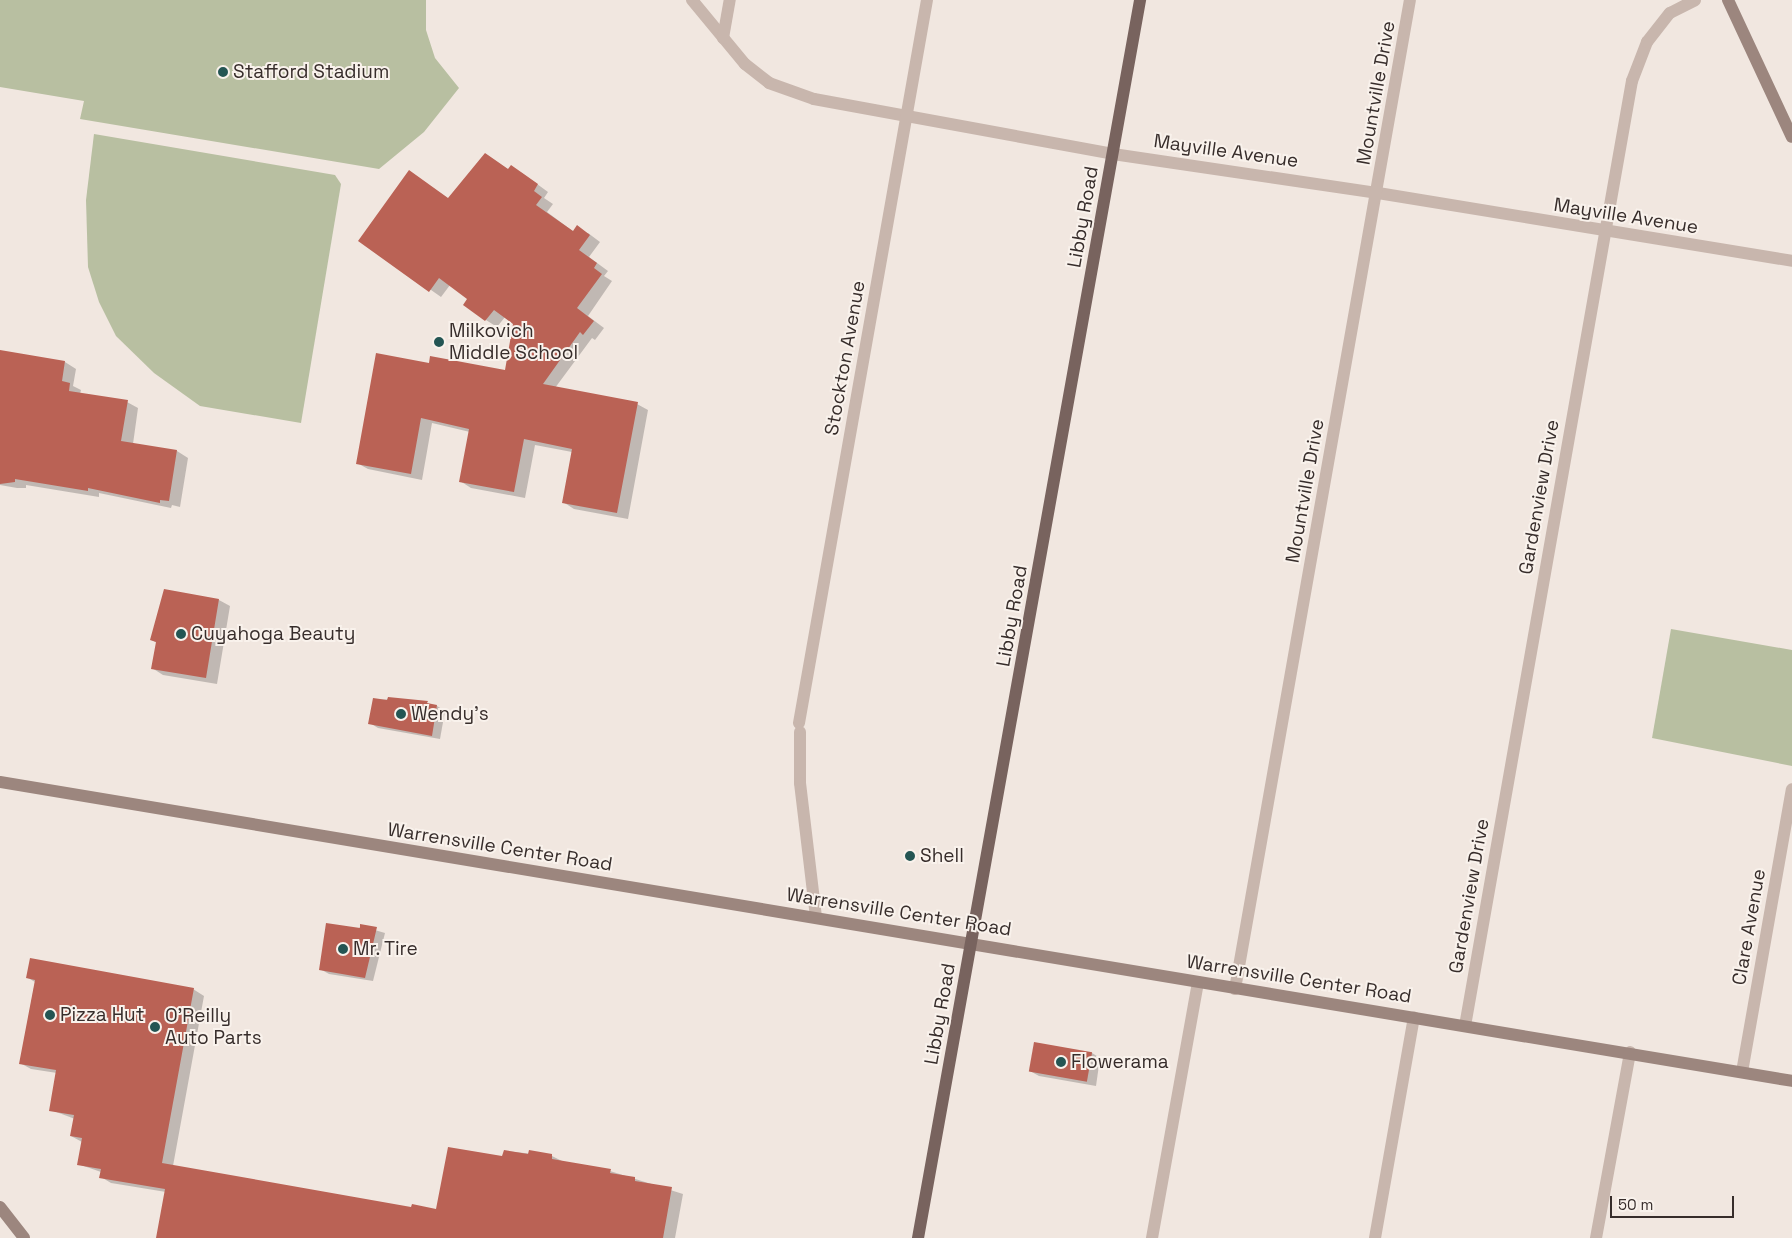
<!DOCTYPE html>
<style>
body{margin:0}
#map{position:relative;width:1792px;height:1238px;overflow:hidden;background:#f1e7e0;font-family:"Space Grotesk",sans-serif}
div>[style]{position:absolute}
.green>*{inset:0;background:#b8bfa1}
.shadow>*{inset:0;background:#0003}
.building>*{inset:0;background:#ba6255;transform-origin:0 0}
.street>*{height:12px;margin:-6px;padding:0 6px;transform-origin:6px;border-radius:6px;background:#c8b6ad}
.secondary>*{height:12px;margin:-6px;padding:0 6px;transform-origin:6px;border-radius:6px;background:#9c867e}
.primary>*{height:12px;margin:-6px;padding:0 6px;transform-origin:6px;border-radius:6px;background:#78635e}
.dots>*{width:14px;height:14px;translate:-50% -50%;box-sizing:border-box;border:2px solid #f9f2ec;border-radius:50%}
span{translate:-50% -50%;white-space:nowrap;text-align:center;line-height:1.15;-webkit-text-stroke:4px #f9f2ec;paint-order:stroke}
.poi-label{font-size:19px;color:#372d2b}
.left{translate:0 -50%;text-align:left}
.street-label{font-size:19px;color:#372d2b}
.scale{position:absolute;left:1610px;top:1196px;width:124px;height:22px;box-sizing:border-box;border:2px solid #372d2b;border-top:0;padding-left:6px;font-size:15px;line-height:18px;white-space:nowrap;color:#372d2b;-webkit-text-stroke:4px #f9f2ec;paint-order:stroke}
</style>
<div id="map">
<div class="green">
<div style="clip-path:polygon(0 0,426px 0,426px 30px,435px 58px,459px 88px,424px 132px,379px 169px,80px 119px,84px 101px,0 87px)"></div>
<div style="clip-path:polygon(94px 134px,335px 175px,341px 184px,301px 423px,200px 406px,154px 373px,116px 336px,99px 302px,88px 267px,86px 200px)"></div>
<div style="clip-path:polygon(1671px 629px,1792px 650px,1792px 766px,1652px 738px)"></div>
</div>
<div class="shadow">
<div style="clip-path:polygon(486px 154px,509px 170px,511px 167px,522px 173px,548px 192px,544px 198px,553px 204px,547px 212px,574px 232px,588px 233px,600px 242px,589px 257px,608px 271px,604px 276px,612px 281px,588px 316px,604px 328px,595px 340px,592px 338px,555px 388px,637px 404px,648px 410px,628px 519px,574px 509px,563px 502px,572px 452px,535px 445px,525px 498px,471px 488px,460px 481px,470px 432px,432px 423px,422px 480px,368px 469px,357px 463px,430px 364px,506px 371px,514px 324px,505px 317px,497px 327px,486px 320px,465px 305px,469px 299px,450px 285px,441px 297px,360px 240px,409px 172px,449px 199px)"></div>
<div style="clip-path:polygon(0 351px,65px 362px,76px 369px,73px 386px,81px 390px,80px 394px,127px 402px,138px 408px,133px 444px,177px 451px,188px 458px,180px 507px,172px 505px,171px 508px,99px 493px,99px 497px,26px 485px,26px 488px,17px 488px,0 485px)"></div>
<div style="clip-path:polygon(165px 591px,219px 600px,230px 606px,217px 684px,163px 675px,152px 668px,157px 643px,152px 640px)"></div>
<div style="clip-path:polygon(400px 699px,437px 706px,445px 711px,440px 739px,378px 728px,370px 723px,374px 700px)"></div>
<div style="clip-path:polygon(361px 926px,385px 933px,373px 981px,329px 974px,320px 969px)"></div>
<div style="clip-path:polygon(28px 978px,193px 989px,204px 996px,173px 1166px,412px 1209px,437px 1210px,503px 1158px,505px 1151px,552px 1156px,564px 1162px,610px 1171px,683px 1194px,675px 1238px,157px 1238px,166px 1192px,111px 1183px,101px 1177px,101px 1172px,78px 1164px,82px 1142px,71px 1136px,75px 1119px,51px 1110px,57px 1073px,31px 1069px,20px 1063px,35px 982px)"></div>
<div style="clip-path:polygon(1035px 1044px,1092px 1053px,1100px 1058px,1096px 1086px,1039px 1076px,1030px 1071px)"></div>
</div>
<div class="building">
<div style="clip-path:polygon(485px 153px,508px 169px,511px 165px,538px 184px,534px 191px,542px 197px,536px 205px,573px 231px,577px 225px,590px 235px,579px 250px,597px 263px,594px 268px,602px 274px,577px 308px,594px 321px,583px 335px,580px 332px,543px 384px,638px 402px,617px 513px,562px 503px,572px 449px,524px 439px,514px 492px,459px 482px,469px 429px,421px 418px,411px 474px,356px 464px,376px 353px,429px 363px,430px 356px,505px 370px,513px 324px,494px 310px,485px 321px,463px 305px,467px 299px,439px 278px,429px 292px,358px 241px,409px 170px,448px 198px)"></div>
<div style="clip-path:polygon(0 350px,65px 361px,62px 381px,70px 383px,69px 391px,128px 400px,121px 441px,177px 450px,169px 501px,160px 500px,160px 503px,88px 488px,88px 491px,15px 479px,15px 482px,0 484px)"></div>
<div style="clip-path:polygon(164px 589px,219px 599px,206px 678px,151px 669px,156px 642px,150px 640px)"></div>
<div style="clip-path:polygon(388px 697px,428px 701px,427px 703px,437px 705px,432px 736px,368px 724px,373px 698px,387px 700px)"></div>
<div style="clip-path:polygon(326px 923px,360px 928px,360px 924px,377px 927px,365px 978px,319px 970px)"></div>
<div style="clip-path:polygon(30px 958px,194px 988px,162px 1163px,411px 1207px,412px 1204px,436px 1209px,448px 1147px,502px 1156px,504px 1150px,528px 1154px,529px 1150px,552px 1154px,552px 1159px,611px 1169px,610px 1173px,635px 1177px,635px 1181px,672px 1187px,663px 1238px,156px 1238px,165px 1189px,99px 1178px,101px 1169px,77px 1165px,82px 1138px,70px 1136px,74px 1115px,49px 1111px,56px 1070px,19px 1064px,35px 980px,26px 978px)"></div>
<div style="left:1034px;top:1042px;width:59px;height:30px;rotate:10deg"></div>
</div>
<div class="street">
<div style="left:692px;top:0;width:83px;rotate:50.4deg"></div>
<div style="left:745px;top:64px;width:31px;rotate:38deg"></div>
<div style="left:769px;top:83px;width:48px;rotate:19.6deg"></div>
<div style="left:814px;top:99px;width:304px;rotate:10.4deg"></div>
<div style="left:1113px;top:154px;width:268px;rotate:8.4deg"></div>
<div style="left:1378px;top:193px;width:420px;rotate:9.3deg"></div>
<div style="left:723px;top:38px;width:39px;rotate:-80deg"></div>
<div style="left:799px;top:723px;width:734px;rotate:-79.96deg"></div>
<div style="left:800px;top:732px;width:51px;rotate:90deg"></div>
<div style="left:800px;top:783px;width:135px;rotate:83.2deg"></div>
<div style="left:1235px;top:989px;width:1004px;rotate:-79.97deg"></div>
<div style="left:1465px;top:1026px;width:960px;rotate:-79.98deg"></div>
<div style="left:1632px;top:81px;width:42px;rotate:-69deg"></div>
<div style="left:1647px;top:42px;width:37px;rotate:-52deg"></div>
<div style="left:1670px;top:13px;width:28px;rotate:-27deg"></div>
<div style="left:1742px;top:1072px;width:287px;rotate:-80deg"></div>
<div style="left:1152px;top:1238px;width:260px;rotate:-79.8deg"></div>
<div style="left:1375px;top:1238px;width:224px;rotate:-80deg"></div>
<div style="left:1596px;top:1238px;width:189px;rotate:-79.6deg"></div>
</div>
<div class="secondary">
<div style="left:1728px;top:0;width:151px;rotate:65deg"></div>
<div style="left:0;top:782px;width:1817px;rotate:9.47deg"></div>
<div style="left:0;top:1207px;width:39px;rotate:52deg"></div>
</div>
<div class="primary">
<div style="left:918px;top:1238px;width:1258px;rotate:-79.83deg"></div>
</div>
<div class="dots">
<div style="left:223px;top:72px;background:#245553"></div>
<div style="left:439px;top:342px;background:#245553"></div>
<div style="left:181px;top:634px;background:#245553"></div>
<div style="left:401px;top:714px;background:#245553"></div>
<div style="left:910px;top:856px;background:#245553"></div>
<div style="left:343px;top:949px;background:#245553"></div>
<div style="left:50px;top:1015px;background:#245553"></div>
<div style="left:155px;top:1027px;background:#245553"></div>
<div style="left:1061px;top:1062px;background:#245553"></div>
</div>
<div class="poi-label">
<span class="left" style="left:233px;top:72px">Stafford Stadium</span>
<span class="left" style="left:449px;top:342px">Milkovich<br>Middle School</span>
<span class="left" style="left:191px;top:634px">Cuyahoga Beauty</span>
<span class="left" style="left:411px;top:714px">Wendy's</span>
<span class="left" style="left:920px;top:856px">Shell</span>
<span class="left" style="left:353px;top:949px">Mr. Tire</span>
<span class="left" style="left:60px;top:1015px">Pizza Hut</span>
<span class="left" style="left:165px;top:1027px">O'Reilly<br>Auto Parts</span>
<span class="left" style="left:1071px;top:1062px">Flowerama</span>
</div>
<div class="street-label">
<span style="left:1376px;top:93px;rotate:-80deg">Mountville Drive</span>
<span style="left:1226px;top:151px;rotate:8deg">Mayville Avenue</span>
<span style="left:1626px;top:216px;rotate:9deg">Mayville Avenue</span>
<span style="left:1083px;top:217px;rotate:-80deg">Libby Road</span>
<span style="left:845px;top:358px;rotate:-80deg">Stockton Avenue</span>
<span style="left:1305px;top:491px;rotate:-80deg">Mountville Drive</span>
<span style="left:1539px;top:497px;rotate:-80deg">Gardenview Drive</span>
<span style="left:1012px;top:616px;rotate:-80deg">Libby Road</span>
<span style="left:500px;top:847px;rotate:9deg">Warrensville Center Road</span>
<span style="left:1469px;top:896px;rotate:-80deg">Gardenview Drive</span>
<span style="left:899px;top:912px;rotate:9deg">Warrensville Center Road</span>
<span style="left:1749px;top:927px;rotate:-80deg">Clare Avenue</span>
<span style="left:1299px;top:979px;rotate:9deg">Warrensville Center Road</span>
<span style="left:940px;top:1014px;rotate:-80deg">Libby Road</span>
</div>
<div class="scale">50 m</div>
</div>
